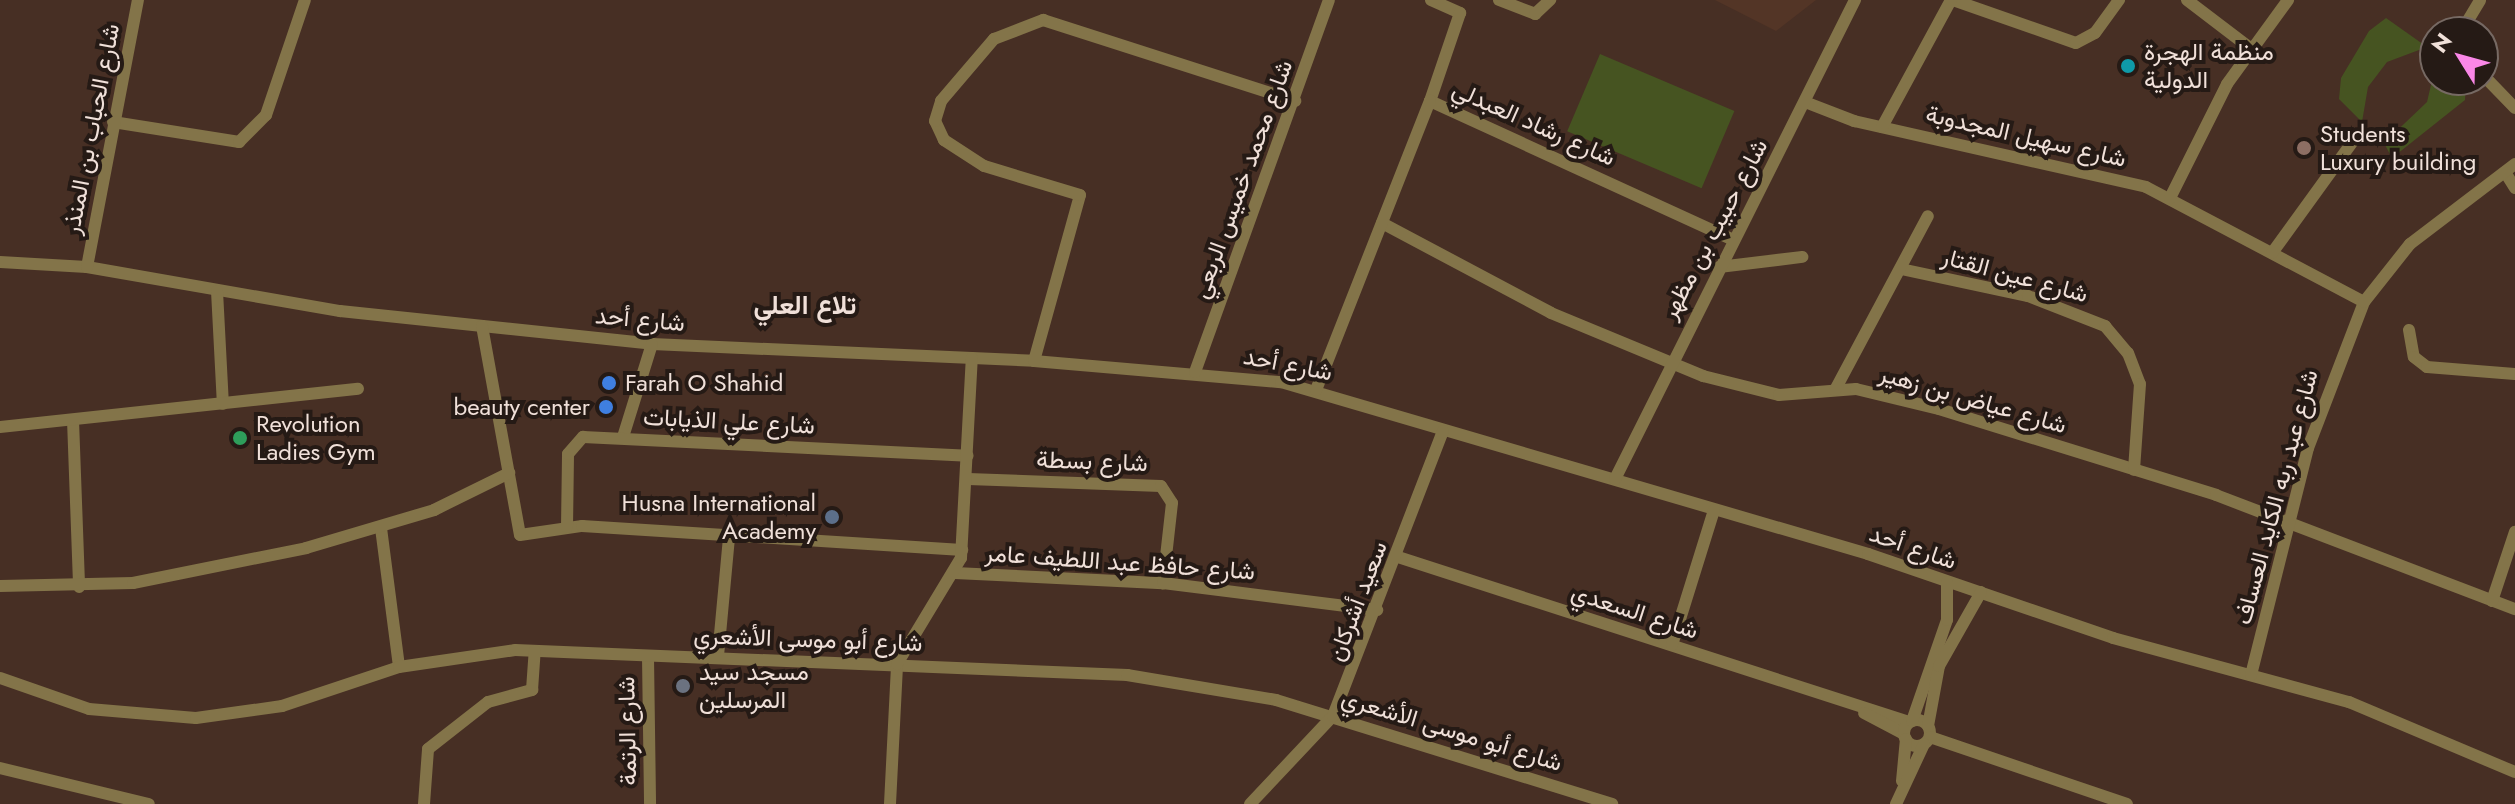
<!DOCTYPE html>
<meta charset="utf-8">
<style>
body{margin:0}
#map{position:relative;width:2515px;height:804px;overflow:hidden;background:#472f24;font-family:Jost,Vazirmatn,sans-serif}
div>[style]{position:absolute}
.built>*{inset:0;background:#533526}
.green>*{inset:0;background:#465421;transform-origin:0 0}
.minor>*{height:12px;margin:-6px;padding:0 6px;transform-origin:6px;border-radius:6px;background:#837449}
.minor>.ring{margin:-6px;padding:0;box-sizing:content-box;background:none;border:12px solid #837449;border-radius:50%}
.dots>*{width:22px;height:22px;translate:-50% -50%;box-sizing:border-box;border:4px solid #251a15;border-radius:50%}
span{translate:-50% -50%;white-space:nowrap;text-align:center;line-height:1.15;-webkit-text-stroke:8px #251a15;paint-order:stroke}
.poi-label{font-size:24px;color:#f0e0d9}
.left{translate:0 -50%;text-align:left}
.right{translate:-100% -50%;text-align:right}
.street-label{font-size:24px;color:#f0e0d9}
.neighbourhood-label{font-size:26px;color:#f0e0d9;font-weight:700}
.north{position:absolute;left:2419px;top:16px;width:80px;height:80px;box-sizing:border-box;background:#251a15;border:2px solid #766963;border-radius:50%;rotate:307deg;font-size:22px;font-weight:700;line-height:32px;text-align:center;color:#f0e0d9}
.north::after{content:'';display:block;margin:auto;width:28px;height:36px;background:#fa87e7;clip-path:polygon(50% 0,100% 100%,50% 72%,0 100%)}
</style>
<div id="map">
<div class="built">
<div style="clip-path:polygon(1715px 0,1816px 0,1776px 31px)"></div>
</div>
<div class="green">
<div style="clip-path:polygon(2386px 18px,2427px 47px,2387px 62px,2368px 87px,2362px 122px,2339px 99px,2341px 78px,2369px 31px)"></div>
<div style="left:1600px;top:54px;width:146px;height:84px;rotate:23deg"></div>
<div style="clip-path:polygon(2435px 68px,2435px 80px,2466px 80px,2465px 100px,2392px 158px,2384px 143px,2427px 102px)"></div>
</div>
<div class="minor">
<div style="left:1431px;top:0;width:32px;rotate:24deg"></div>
<div style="left:1460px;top:13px;width:93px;rotate:108.8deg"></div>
<div style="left:1430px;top:101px;width:332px;rotate:24.6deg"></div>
<div style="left:1499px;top:0;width:39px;rotate:21deg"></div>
<div style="left:1535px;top:14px;width:21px;rotate:-43deg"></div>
<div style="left:1953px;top:0;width:130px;rotate:19.3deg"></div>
<div style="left:2076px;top:43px;width:21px;rotate:-28deg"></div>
<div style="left:2095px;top:33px;width:41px;rotate:-54deg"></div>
<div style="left:2187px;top:0;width:79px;rotate:37.3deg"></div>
<div style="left:2461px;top:32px;width:37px;rotate:-59deg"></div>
<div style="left:2483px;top:75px;width:46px;rotate:45.9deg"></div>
<div style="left:1805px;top:102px;width:53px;rotate:21.2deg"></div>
<div style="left:1854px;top:121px;width:299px;rotate:12.7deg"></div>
<div style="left:2146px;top:187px;width:246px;rotate:27.8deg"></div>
<div style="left:113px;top:122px;width:128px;rotate:9deg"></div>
<div style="left:239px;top:142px;width:38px;rotate:-45deg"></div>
<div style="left:266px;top:115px;width:121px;rotate:-71.3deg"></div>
<div style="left:1882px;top:127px;width:145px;rotate:-61.5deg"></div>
<div style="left:2505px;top:172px;width:19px;rotate:58deg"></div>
<div style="left:2170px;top:198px;width:127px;rotate:-63.4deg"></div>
<div style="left:2227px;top:84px;width:104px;rotate:-54deg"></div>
<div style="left:1382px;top:223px;width:191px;rotate:28deg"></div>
<div style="left:1551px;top:313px;width:165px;rotate:22.5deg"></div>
<div style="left:1703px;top:376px;width:78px;rotate:14deg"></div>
<div style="left:1779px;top:395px;width:77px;rotate:-4.5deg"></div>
<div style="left:1856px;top:389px;width:85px;rotate:13.5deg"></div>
<div style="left:1939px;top:409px;width:290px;rotate:17.2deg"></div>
<div style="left:2216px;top:495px;width:320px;rotate:20.9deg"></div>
<div style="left:2272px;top:253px;width:147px;rotate:-54.1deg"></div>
<div style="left:0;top:262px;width:87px;rotate:3.3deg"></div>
<div style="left:87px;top:267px;width:257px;rotate:9.9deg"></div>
<div style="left:340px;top:311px;width:314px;rotate:6deg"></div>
<div style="left:652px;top:344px;width:382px;rotate:2.5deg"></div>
<div style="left:1034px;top:361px;width:248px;rotate:4.9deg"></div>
<div style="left:1281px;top:382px;width:612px;rotate:16.33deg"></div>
<div style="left:1868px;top:554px;width:259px;rotate:18.9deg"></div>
<div style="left:2113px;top:638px;width:245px;rotate:15.2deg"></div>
<div style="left:2349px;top:702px;width:180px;rotate:22.9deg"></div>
<div style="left:87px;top:267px;width:272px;rotate:-79.2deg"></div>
<div style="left:1719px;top:267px;width:84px;rotate:-6.9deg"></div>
<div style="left:1901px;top:269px;width:130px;rotate:12deg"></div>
<div style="left:2028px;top:296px;width:83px;rotate:21.3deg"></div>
<div style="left:2105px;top:326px;width:35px;rotate:50deg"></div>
<div style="left:2128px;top:353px;width:33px;rotate:69deg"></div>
<div style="left:2140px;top:384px;width:86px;rotate:94deg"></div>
<div style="left:217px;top:291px;width:113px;rotate:87deg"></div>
<div style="left:482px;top:326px;width:212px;rotate:79.7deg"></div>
<div style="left:520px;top:535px;width:63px;rotate:-8.3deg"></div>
<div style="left:582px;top:526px;width:381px;rotate:3.6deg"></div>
<div style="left:2409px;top:330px;width:27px;rotate:80deg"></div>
<div style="left:2414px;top:357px;width:16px;rotate:38deg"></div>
<div style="left:2427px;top:367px;width:88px;rotate:4.5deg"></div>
<div style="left:1034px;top:361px;width:172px;rotate:-74.5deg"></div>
<div style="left:1080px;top:195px;width:100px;rotate:-163.2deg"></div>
<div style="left:984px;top:166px;width:48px;rotate:-147deg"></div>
<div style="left:944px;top:140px;width:21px;rotate:-115deg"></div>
<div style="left:935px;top:121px;width:21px;rotate:-73deg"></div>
<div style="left:941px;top:101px;width:82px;rotate:-49.5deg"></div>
<div style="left:994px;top:39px;width:53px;rotate:-21.2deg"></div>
<div style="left:1043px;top:20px;width:265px;rotate:17.8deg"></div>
<div style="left:1195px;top:372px;width:395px;rotate:-70.2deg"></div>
<div style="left:1316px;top:390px;width:311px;rotate:-68.5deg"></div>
<div style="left:1835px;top:390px;width:197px;rotate:-61.9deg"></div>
<div style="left:73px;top:420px;width:167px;rotate:87.9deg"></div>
<div style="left:0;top:427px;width:360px;rotate:-6.1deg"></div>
<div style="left:623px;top:437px;width:97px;rotate:-72.7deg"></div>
<div style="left:968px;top:479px;width:193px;rotate:2.1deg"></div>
<div style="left:1161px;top:486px;width:20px;rotate:57deg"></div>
<div style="left:1172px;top:503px;width:81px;rotate:96.4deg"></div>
<div style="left:1615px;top:479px;width:536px;rotate:-63.39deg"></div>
<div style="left:567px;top:527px;width:73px;rotate:-89.2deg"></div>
<div style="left:568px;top:454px;width:23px;rotate:-49deg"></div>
<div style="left:583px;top:437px;width:385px;rotate:2.8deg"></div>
<div style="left:381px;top:528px;width:140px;rotate:82.6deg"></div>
<div style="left:1398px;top:557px;width:537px;rotate:17.9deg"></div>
<div style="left:955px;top:573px;width:208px;rotate:2.8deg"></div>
<div style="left:1163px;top:583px;width:216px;rotate:7.2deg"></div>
<div style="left:0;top:586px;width:133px;rotate:-1.3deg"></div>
<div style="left:133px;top:583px;width:177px;rotate:-11.4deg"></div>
<div style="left:306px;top:548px;width:134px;rotate:-16.5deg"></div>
<div style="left:434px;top:510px;width:84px;rotate:-26.3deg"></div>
<div style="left:2492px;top:601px;width:73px;rotate:-71.6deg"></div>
<div style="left:1672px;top:645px;width:141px;rotate:-72.7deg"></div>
<div style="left:718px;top:656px;width:120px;rotate:-84.7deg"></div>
<div style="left:648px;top:657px;width:147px;rotate:89.2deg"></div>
<div style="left:2251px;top:675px;width:234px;rotate:-75.9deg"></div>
<div style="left:2308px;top:448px;width:156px;rotate:-69deg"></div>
<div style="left:2364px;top:302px;width:74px;rotate:-51.6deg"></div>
<div style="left:2410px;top:244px;width:132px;rotate:-37.3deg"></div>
<div style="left:0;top:678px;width:94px;rotate:19.2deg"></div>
<div style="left:89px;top:709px;width:107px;rotate:4.8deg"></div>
<div style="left:196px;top:718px;width:87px;rotate:-7.9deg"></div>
<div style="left:282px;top:706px;width:123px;rotate:-18.4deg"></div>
<div style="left:399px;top:667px;width:117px;rotate:-8.3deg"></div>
<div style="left:515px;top:650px;width:613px;rotate:2.34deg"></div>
<div style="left:1127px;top:675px;width:151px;rotate:9.5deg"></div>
<div style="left:1276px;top:700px;width:352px;rotate:17.2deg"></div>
<div style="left:1864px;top:713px;width:45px;rotate:27.7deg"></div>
<div class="ring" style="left:1904px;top:720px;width:14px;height:14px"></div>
<div style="left:1912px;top:721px;width:107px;rotate:-70.9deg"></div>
<div style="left:1947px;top:620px;width:38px;rotate:-90deg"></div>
<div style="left:1928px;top:726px;width:61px;rotate:-79.6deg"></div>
<div style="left:1939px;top:666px;width:85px;rotate:-60.4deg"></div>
<div style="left:1930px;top:737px;width:208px;rotate:18.8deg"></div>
<div style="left:0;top:768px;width:153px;rotate:13.6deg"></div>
<div style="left:1902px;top:781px;width:42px;rotate:-84.6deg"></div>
<div style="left:424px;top:804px;width:55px;rotate:-85.8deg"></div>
<div style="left:428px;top:749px;width:76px;rotate:-38.1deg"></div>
<div style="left:488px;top:702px;width:46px;rotate:-15.3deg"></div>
<div style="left:532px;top:690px;width:39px;rotate:-86deg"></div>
<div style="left:890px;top:804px;width:140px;rotate:-87.1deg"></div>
<div style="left:897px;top:664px;width:124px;rotate:-58.9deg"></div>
<div style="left:961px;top:558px;width:200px;rotate:-86.9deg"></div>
<div style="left:1250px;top:804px;width:121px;rotate:-46.7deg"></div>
<div style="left:1333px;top:716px;width:305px;rotate:-68.9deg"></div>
<div style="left:1896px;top:804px;width:66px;rotate:-65deg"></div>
</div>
<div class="dots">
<div style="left:2128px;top:66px;background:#0f9aa8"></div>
<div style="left:2304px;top:148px;background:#8d6e63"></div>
<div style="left:609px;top:383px;background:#3f7fe0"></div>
<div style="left:606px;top:407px;background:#3f7fe0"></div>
<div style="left:240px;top:438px;background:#2e9e5b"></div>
<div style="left:832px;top:517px;background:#5c6f8a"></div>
<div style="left:683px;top:686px;background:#6b7280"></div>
</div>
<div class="poi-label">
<span class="left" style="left:2144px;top:66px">منظمة الهجرة<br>الدولية</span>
<span class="left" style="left:2320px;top:148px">Students<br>Luxury building</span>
<span class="left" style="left:625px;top:383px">Farah O Shahid</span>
<span class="right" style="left:590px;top:407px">beauty center</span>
<span class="left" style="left:256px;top:438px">Revolution<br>Ladies Gym</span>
<span class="right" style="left:816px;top:517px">Husna International<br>Academy</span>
<span class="left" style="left:699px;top:686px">مسجد سيد<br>المرسلين</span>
</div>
<div class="street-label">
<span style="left:1534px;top:123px;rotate:24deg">شارع رشاد العبدلي</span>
<span style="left:91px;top:129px;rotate:-79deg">شارع الحباب بن المنذر</span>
<span style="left:2026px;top:136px;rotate:13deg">شارع سهيل المجدوبة</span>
<span style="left:1242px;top:179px;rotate:-70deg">شارع محمد خميس الربعي</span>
<span style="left:1714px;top:229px;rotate:-62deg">شارع حبيب بن مظهر</span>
<span style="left:2015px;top:275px;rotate:15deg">شارع عين القتار</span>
<span style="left:640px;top:319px;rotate:5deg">شارع أحد</span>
<span style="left:1288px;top:364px;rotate:11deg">شارع أحد</span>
<span style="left:1973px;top:399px;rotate:16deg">شارع عياض بن زهير</span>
<span style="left:729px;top:421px;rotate:3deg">شارع علي الذيابات</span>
<span style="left:1092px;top:461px;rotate:2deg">شارع بسطة</span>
<span style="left:2276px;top:497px;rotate:-75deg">شارع عبد ربه الكايد العساف</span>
<span style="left:1913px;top:547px;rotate:19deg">شارع أحد</span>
<span style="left:1120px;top:562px;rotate:4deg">شارع حافظ عبد اللطيف عامر</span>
<span style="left:1357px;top:601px;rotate:-69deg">سعيد أشركان</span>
<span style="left:1635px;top:611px;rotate:18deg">شارع السعدي</span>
<span style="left:808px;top:639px;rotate:2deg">شارع أبو موسى الأشعري</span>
<span style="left:1452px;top:730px;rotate:17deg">شارع أبو موسى الأشعري</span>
<span style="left:627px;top:731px;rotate:-91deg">شارع الرتمة</span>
</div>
<div class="neighbourhood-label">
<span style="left:805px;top:306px">تلاع العلي</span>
</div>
<div class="north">N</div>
</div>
